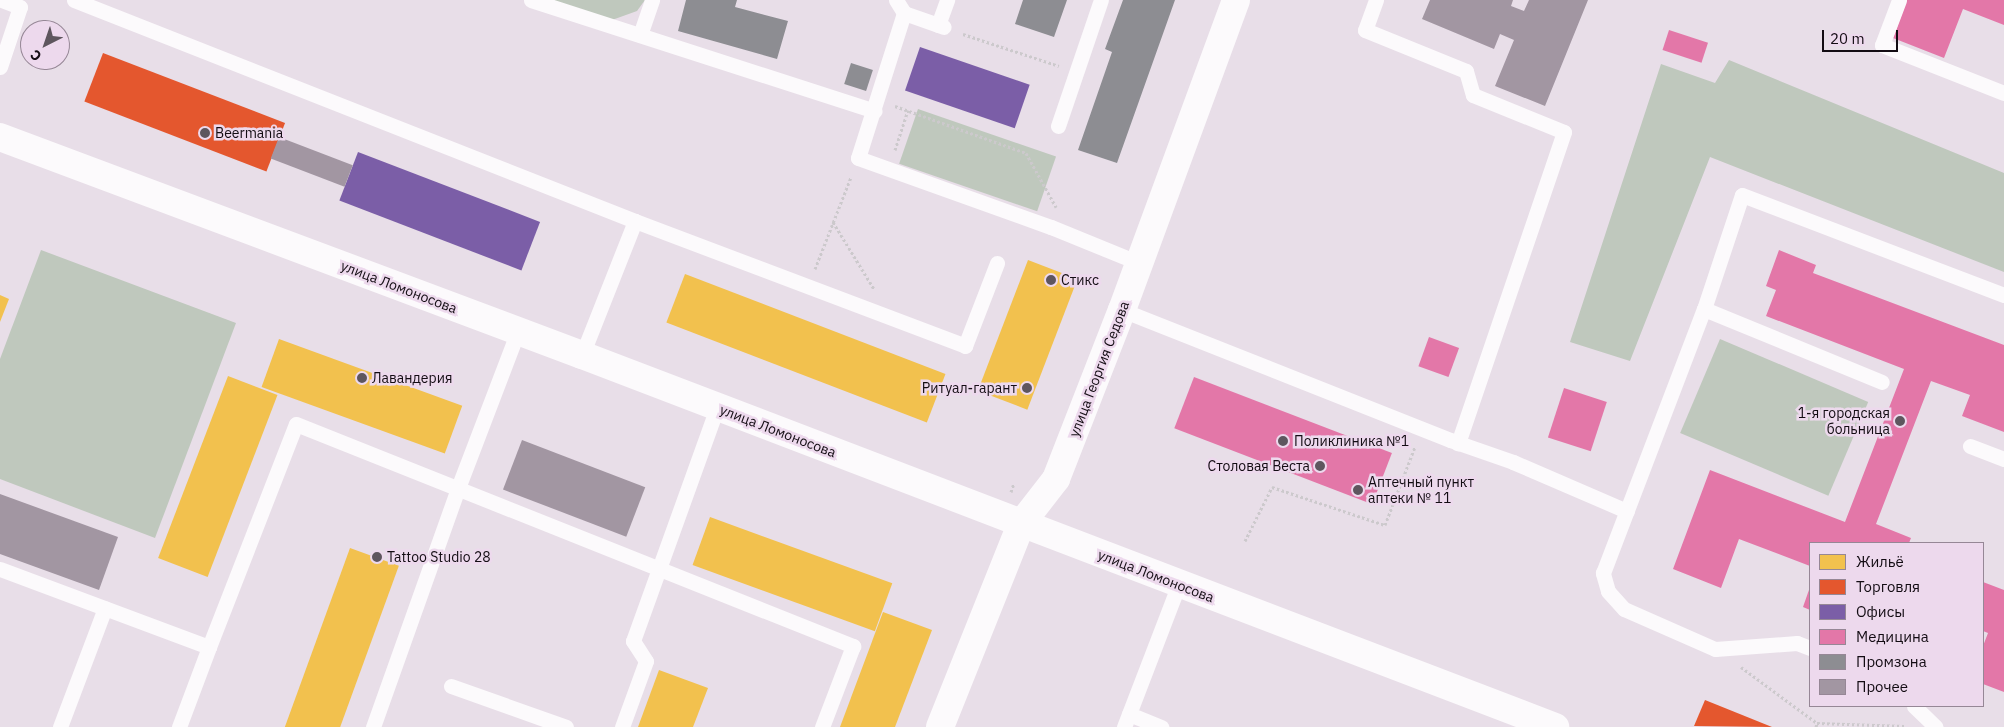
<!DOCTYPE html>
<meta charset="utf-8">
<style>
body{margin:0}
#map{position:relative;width:2004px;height:727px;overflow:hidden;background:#e8dee8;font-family:"IBM Plex Sans",sans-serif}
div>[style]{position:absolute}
.green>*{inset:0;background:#bfc8bd;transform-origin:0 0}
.homes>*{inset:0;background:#f2c14e;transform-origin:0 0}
.shops>*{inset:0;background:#e4572e;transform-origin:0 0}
.offices>*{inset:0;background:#7b5ea7;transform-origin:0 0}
.health>*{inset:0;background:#e377a8;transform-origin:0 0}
.industry>*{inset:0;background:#8d8d92;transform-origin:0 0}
.building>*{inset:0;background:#a296a2;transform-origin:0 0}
.path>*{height:3px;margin-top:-1.5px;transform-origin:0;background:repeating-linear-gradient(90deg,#ccc9cc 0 2.5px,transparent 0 5px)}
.service>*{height:15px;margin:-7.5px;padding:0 7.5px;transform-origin:7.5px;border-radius:7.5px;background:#fcfafc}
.minor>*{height:28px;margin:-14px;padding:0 14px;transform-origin:14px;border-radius:14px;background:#fcfafc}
.tertiary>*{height:28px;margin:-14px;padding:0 14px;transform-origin:14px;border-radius:14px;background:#fcfafc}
.secondary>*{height:28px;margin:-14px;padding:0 14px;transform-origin:14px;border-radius:14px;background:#fcfafc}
.dots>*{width:14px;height:14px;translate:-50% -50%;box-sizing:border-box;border:2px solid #edd9ed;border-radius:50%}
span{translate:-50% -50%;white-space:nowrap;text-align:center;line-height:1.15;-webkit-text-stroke:5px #edd9ed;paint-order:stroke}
.poi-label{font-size:14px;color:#130c13}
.left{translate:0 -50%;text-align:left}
.right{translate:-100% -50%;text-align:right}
.street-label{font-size:14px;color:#130c13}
.legend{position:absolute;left:1809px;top:542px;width:175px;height:165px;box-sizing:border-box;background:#edd9ed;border:1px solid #968796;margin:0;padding:6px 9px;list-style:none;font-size:15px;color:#130c13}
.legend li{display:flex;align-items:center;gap:10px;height:25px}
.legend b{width:25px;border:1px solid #968796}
.north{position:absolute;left:20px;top:20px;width:50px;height:50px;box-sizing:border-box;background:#edd9ed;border:1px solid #968796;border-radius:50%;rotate:221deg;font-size:14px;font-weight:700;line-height:20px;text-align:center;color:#130c13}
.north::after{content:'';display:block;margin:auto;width:18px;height:22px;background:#5e565e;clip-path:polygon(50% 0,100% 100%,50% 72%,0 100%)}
.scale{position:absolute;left:1822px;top:30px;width:76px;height:22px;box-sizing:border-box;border:2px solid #130c13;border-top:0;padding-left:6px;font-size:15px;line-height:18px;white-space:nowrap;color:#130c13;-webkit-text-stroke:4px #edd9ed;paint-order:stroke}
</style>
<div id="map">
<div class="green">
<div style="clip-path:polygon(552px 0,645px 0,637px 11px,612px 20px)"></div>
<div style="clip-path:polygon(1729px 60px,2004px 173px,2004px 272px,1710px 157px,1630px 361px,1570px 342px,1661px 64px,1715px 83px)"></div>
<div style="left:918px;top:109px;width:146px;height:58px;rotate:19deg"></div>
<div style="clip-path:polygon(41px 250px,236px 323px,155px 538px,0 479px,0 359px)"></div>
<div style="left:1720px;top:339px;width:161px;height:102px;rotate:23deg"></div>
</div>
<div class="homes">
<div style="left:1028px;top:260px;width:53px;height:140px;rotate:21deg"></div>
<div style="left:685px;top:274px;width:279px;height:52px;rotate:21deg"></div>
<div style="clip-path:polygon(0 295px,9px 299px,0 322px)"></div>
<div style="left:279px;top:339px;width:195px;height:51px;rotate:20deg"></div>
<div style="left:228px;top:376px;width:53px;height:195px;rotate:21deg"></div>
<div style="left:710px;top:517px;width:194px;height:51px;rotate:20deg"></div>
<div style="left:350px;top:548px;width:52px;height:191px;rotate:20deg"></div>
<div style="clip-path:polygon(883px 612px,932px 630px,895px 727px,840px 727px)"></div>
<div style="clip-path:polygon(659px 670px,708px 688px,693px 727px,638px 727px)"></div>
</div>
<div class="shops">
<div style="left:103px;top:53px;width:195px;height:52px;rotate:21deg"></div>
<div style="clip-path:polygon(1705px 700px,1772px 727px,1694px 726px)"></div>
</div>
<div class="offices">
<div style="left:920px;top:47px;width:116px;height:46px;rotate:19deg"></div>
<div style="left:358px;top:152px;width:195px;height:52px;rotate:21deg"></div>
</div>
<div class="health">
<div style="clip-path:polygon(1907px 0,2004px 0,2004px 25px,1963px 9px,1944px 58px,1893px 38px)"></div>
<div style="left:1669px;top:30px;width:41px;height:21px;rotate:18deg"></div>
<div style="clip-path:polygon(1779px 250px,1816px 265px,1813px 273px,2004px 345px,2004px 432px,1962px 416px,1970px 395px,1931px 381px,1876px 524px,1911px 538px,1909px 543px,1810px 543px,1810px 566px,1739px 539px,1721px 588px,1673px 569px,1710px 470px,1845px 522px,1904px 369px,1766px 316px,1776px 290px,1766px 286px)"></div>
<div style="left:1429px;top:337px;width:32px;height:31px;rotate:20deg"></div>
<div style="left:1194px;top:377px;width:212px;height:55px;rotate:21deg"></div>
<div style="left:1564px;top:388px;width:45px;height:52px;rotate:18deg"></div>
<div style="clip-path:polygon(1983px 582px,2004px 590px,2004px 692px,1983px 684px,1983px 646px,1988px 633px,1983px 631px)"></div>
<div style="clip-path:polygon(1810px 587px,1810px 610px,1803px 607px)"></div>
</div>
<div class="industry">
<div style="clip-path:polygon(686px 0,737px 0,735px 7px,788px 21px,777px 59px,678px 31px)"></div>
<div style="clip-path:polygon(1023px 0,1067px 0,1054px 37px,1015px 24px)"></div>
<div style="clip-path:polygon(1123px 0,1175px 0,1117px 163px,1078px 150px,1112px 52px,1105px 49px)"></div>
<div style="left:851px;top:63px;width:23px;height:22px;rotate:18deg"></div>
</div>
<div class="building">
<div style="clip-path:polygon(1430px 0,1513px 0,1511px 6px,1524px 11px,1529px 0,1588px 0,1545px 106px,1495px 86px,1514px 40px,1500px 34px,1494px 49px,1422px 19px)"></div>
<div style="left:279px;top:137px;width:79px;height:23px;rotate:21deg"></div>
<div style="left:522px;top:440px;width:132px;height:53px;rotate:21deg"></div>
<div style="clip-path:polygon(0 494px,118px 537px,99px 590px,0 554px)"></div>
</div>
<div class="path">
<div style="left:963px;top:34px;width:101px;rotate:18.4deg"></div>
<div style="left:895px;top:106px;width:139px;rotate:19.7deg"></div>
<div style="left:1026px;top:153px;width:62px;rotate:60.9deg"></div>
<div style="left:895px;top:150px;width:42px;rotate:-72deg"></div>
<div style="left:833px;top:222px;width:79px;rotate:58.5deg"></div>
<div style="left:815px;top:269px;width:99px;rotate:-68.6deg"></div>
<div style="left:1011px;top:492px;width:9px;rotate:-72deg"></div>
<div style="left:1245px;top:541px;width:60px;rotate:-63.4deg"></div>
<div style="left:1272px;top:487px;width:119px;rotate:18.6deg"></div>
<div style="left:1385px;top:525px;width:84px;rotate:-69deg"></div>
<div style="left:1741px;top:667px;width:94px;rotate:36.4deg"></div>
<div style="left:1816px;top:727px;width:4px;rotate:-76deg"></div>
<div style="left:1817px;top:723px;width:88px;rotate:2deg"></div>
</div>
<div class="service">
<div style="left:74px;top:0;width:603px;rotate:21.5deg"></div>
<div style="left:635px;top:221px;width:144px;rotate:111.6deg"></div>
<div style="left:531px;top:0;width:361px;rotate:17.9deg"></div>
<div style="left:896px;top:0;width:15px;rotate:58deg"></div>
<div style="left:904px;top:13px;width:152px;rotate:107.6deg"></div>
<div style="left:858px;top:158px;width:205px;rotate:19.7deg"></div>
<div style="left:1051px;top:227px;width:95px;rotate:22.2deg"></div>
<div style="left:1376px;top:0;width:32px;rotate:110deg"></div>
<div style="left:1365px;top:30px;width:109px;rotate:22.1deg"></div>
<div style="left:1466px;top:71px;width:25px;rotate:74deg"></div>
<div style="left:1473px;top:95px;width:98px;rotate:22.1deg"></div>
<div style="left:1564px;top:132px;width:329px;rotate:108.8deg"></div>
<div style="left:1899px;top:0;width:48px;rotate:110.7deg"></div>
<div style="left:1882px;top:45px;width:131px;rotate:21.5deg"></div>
<div style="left:904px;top:13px;width:42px;rotate:19.3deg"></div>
<div style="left:938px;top:25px;width:27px;rotate:-70deg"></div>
<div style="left:640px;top:35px;width:37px;rotate:-71deg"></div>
<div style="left:0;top:67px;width:63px;rotate:-71.6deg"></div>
<div style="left:20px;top:7px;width:19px;rotate:-159deg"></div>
<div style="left:1058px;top:126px;width:133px;rotate:-71.2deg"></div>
<div style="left:635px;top:221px;width:353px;rotate:20.7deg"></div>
<div style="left:965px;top:346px;width:89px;rotate:-68.9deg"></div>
<div style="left:1704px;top:309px;width:192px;rotate:22.3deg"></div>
<div style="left:1122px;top:310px;width:353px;rotate:21.6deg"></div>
<div style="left:1450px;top:440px;width:67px;rotate:19.2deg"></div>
<div style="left:1513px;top:462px;width:124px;rotate:23.3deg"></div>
<div style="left:1970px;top:446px;width:36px;rotate:21deg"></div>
<div style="left:0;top:569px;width:223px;rotate:20.5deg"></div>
<div style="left:209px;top:647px;width:239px;rotate:-68.7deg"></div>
<div style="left:296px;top:424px;width:600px;rotate:21.73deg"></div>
<div style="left:853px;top:646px;width:87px;rotate:110.9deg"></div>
<div style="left:1810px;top:648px;width:14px;rotate:-159deg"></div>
<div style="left:1797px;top:643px;width:82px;rotate:175.8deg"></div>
<div style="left:1715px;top:649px;width:99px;rotate:-156.3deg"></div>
<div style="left:1624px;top:609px;width:24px;rotate:-132deg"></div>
<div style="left:1608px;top:591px;width:19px;rotate:-106deg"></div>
<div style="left:1603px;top:573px;width:283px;rotate:-69.1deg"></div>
<div style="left:1704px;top:309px;width:120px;rotate:-71.6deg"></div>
<div style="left:1742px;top:195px;width:280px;rotate:20.9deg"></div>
<div style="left:451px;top:686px;width:122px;rotate:19.6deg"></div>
<div style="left:1914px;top:706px;width:30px;rotate:44deg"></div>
<div style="left:1129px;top:714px;width:35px;rotate:22deg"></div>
<div style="left:60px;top:727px;width:127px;rotate:-69.3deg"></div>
<div style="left:179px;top:727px;width:85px;rotate:-69.4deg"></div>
<div style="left:373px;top:727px;width:254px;rotate:-70.4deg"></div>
<div style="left:458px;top:488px;width:168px;rotate:-69.1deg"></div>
<div style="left:622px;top:727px;width:70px;rotate:-70deg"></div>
<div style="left:646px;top:661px;width:24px;rotate:-123deg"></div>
<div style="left:633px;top:641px;width:248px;rotate:-70.2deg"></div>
<div style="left:1124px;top:727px;width:153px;rotate:-69deg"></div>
</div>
<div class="minor">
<div style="left:940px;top:727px;width:219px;rotate:-68.2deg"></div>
</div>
<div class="tertiary">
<div style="left:1021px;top:524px;width:57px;rotate:-52.1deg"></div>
<div style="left:1056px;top:479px;width:181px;rotate:-68.7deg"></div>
<div style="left:1122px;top:310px;width:330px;rotate:-69.8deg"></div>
</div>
<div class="secondary">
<div style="left:0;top:137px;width:621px;rotate:20.53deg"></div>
<div style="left:582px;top:355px;width:1042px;rotate:20.92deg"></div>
</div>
<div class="dots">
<div style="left:205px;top:133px;background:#5e565e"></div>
<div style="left:1051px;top:280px;background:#5e565e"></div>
<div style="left:362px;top:378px;background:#5e565e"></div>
<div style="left:1027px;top:388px;background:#5e565e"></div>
<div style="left:1900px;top:421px;background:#5e565e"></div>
<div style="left:1283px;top:441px;background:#5e565e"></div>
<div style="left:1320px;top:466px;background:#5e565e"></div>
<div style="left:1358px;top:490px;background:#5e565e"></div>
<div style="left:377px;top:557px;background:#5e565e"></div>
</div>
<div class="poi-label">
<span class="left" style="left:215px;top:133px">Beermania</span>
<span class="left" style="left:1061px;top:280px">Стикс</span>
<span class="left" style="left:372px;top:378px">Лавандерия</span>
<span class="right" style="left:1017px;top:388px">Ритуал-гарант</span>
<span class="right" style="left:1890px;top:421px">1-я городская<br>больница</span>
<span class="left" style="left:1294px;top:441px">Поликлиника №1</span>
<span class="right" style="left:1310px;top:466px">Столовая Веста</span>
<span class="left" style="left:1368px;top:490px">Аптечный пункт<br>аптеки № 11</span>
<span class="left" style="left:387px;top:557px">Tattoo Studio 28</span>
</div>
<div class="street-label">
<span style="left:399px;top:287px;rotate:21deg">улица Ломоносова</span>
<span style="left:1099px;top:369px;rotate:-69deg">улица Георгия Седова</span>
<span style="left:778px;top:431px;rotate:21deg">улица Ломоносова</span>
<span style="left:1156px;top:576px;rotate:21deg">улица Ломоносова</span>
</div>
<ul class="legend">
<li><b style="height:14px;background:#f2c14e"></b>Жильё</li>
<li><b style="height:14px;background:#e4572e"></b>Торговля</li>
<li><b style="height:14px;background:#7b5ea7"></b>Офисы</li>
<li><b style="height:14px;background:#e377a8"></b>Медицина</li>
<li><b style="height:14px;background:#8d8d92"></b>Промзона</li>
<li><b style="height:14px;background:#a296a2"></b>Прочее</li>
</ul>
<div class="north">С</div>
<div class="scale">20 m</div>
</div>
